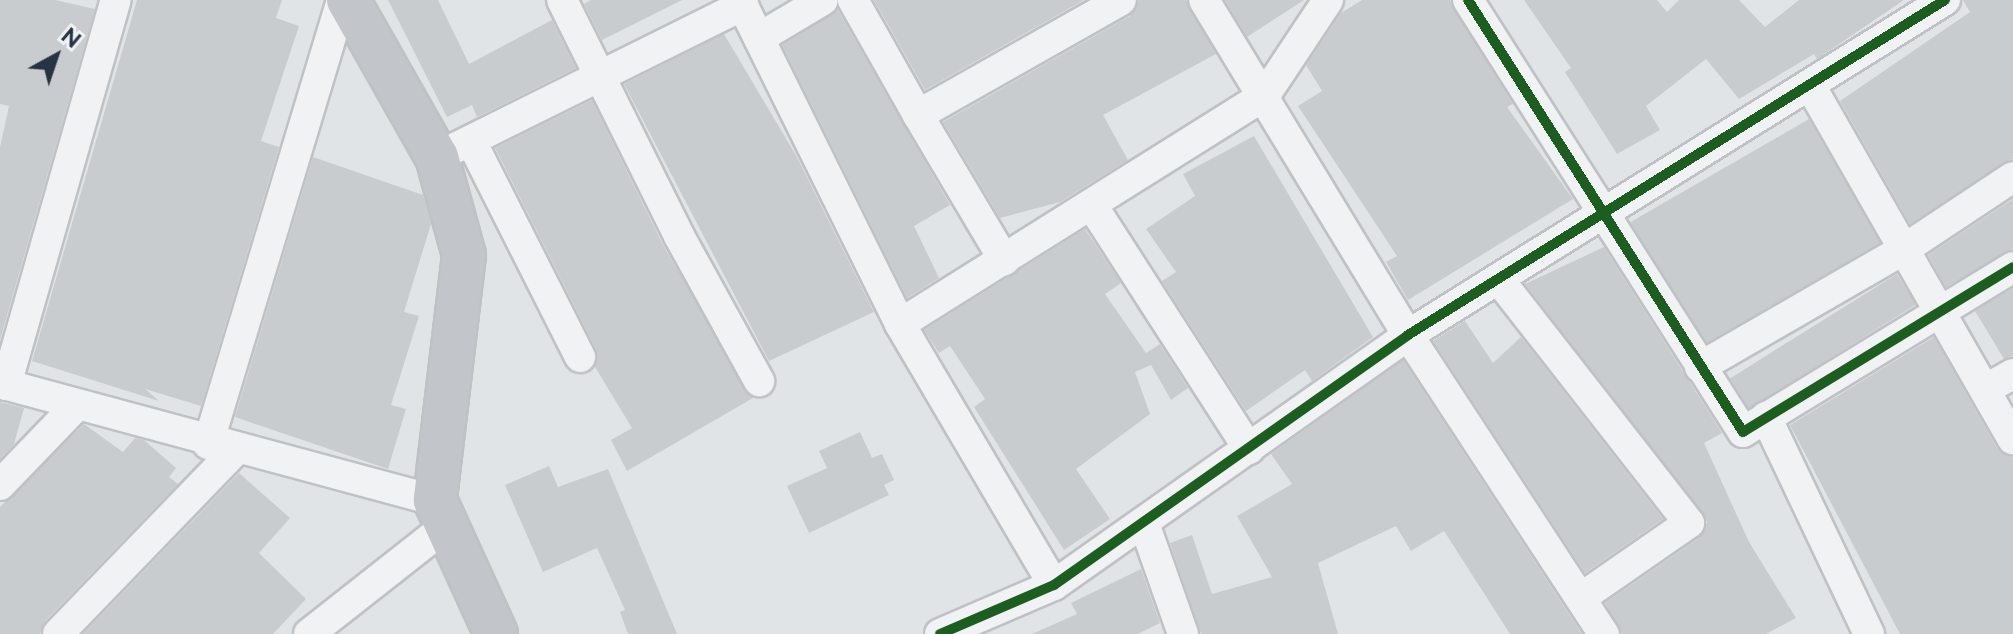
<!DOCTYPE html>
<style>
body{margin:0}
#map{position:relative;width:2013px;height:634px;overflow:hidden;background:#e1e4e7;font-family:Raleway,sans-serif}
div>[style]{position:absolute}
.building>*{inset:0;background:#c9cccf;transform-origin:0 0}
.roads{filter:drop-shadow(2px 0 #bfc2c5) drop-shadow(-2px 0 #bfc2c5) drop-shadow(0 2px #bfc2c5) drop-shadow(0 -2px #bfc2c5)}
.street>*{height:30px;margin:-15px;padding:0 15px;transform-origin:15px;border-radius:15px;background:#f1f2f3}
.secondary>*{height:42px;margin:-21px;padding:0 21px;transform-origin:21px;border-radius:21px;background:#c2c5c9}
.cycleway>*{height:10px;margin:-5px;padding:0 5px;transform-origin:5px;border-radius:5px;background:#1b5e20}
span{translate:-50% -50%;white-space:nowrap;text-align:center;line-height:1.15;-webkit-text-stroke:8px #eef3f7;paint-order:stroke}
.north{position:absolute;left:16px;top:16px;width:80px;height:80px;-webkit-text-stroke:6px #eef3f7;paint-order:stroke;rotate:40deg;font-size:22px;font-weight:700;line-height:32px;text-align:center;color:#263342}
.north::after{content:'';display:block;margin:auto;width:28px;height:36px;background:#263342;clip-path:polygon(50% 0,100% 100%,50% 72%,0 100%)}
</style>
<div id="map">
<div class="building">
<div style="clip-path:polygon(0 0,55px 0,95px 9px,0 340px,0 147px,9px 106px,0 104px)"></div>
<div style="clip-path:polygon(137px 0,282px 0,276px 18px,299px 26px,261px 141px,279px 147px,201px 406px,145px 389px,159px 401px,32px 361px)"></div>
<div style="clip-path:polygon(388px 0,438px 0,469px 64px,552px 20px,576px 68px,477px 117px,472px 105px,447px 117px)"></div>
<div style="clip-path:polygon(591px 0,682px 0,602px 40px,584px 4px)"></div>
<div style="clip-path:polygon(874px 0,1084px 0,925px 90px)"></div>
<div style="clip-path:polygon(1139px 0,1186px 0,1216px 54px,1103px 115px,1128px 160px,1060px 202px,1000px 218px,943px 122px,1130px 16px)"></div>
<div style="clip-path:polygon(1225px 0,1304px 0,1247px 37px)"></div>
<div style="clip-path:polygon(1362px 0,1450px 0,1513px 104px,1507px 107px,1573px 199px,1408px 300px,1386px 262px,1397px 256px,1298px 106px,1322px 91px,1306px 65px,1341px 13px)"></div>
<div style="clip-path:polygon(1524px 0,1657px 0,1667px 12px,1679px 0,1739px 0,1765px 27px,1799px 0,1904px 0,1817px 59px,1814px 54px,1739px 99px,1706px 59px,1646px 106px,1660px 130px,1617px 154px,1565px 72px,1571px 68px)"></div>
<div style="clip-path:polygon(1963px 0,2013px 0,2013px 159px,1910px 224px,1840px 101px,1970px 12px)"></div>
<div style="clip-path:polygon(838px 10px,950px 205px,914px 226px,939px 278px,907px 298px,782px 45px)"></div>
<div style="clip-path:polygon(724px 34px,797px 157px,874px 312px,769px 361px,624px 84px)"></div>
<div style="clip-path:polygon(592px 100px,663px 245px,753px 398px,627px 471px,611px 440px,632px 428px,595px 367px,596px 349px,495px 148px)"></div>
<div style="left:1809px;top:119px;width:143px;height:206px;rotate:60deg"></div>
<div style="clip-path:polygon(1254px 136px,1373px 337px,1312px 381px,1305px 370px,1246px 411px,1162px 281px,1176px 272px,1146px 229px,1195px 196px,1183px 174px)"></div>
<div style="clip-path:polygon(313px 157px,423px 195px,431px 224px,404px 312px,419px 316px,391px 405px,406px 409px,388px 469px,235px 417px)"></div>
<div style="clip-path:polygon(2013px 199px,2013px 249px,1946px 287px,1928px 255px)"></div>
<div style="clip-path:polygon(1085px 229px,1121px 283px,1105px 294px,1146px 353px,1160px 344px,1188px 388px,1171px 400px,1151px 365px,1135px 372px,1150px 414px,1076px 469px,1110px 519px,1064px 550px,974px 407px,985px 399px,950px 346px,939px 353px,924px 330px)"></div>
<div style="clip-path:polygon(1604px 247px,1722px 433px,1704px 443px,1749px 542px,1796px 618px,1766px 634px,1622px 634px,1605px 603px,1699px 538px,1707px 522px,1525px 284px)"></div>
<div style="left:1897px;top:274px;width:36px;height:197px;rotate:58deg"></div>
<div style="clip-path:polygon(2013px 288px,2013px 356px,2004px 359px,1975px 311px)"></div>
<div style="clip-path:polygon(1465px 321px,1493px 363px,1521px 337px,1663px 519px,1585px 573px,1433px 341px)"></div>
<div style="clip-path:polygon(1934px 337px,1997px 448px,2013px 457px,2013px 634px,1900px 634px,1790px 425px)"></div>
<div style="clip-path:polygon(1403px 360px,1582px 634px,1510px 634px,1444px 531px,1411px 551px,1396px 526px,1318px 563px,1338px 634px,1201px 634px,1170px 543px,1192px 535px,1212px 594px,1272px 577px,1237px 516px,1292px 484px,1271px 454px)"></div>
<div style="clip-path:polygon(0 402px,24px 408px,14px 444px,0 459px)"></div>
<div style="clip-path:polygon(84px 424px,123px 452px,135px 438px,144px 440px,176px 468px,169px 477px,178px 484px,45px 621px,40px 634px,0 634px,0 507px)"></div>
<div style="clip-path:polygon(860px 432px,872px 458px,882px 454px,894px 480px,884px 485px,889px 495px,809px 533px,787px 486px,827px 468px,819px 451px)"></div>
<div style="clip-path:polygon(549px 466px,558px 487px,608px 469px,677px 634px,628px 634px,620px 612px,625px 610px,597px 548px,543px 572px,505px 485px)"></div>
<div style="clip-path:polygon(239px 473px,290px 518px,259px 553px,306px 599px,273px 634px,83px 634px)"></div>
<div style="clip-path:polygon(1141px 569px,1160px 623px,1138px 634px,1032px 634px,1077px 614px,1071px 603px)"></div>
</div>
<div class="roads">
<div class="street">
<div style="left:562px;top:0;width:263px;rotate:63.6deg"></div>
<div style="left:679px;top:236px;width:166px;rotate:61.1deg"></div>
<div style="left:740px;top:0;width:361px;rotate:63.7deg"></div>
<div style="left:900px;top:324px;width:303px;rotate:59.5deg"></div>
<div style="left:853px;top:0;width:132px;rotate:60.5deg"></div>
<div style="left:918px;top:115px;width:233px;rotate:-29.5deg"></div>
<div style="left:1204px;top:0;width:392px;rotate:58.7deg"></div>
<div style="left:1408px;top:335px;width:358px;rotate:56.8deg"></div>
<div style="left:1468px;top:0;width:512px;rotate:57.52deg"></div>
<div style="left:1743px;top:432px;width:316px;rotate:-31.4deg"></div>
<div style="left:759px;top:38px;width:74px;rotate:-30.7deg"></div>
<div style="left:1811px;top:87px;width:406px;rotate:60.2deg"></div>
<div style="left:918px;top:115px;width:169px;rotate:59.3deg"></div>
<div style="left:471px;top:141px;width:242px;rotate:63.2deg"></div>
<div style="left:437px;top:157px;width:342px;rotate:-26.4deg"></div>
<div style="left:1093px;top:207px;width:288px;rotate:57.2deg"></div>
<div style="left:1500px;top:281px;width:307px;rotate:52deg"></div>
<div style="left:1689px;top:523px;width:130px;rotate:145.3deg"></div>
<div style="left:900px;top:324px;width:431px;rotate:-32.1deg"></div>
<div style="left:1265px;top:95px;width:114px;rotate:-56.4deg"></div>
<div style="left:1700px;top:367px;width:238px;rotate:-30deg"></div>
<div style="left:1906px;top:248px;width:128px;rotate:-33.6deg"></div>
<div style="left:0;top:383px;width:450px;rotate:15.1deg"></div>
<div style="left:6px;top:385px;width:400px;rotate:-74.1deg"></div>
<div style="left:1986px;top:389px;width:31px;rotate:-29deg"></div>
<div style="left:1766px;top:417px;width:240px;rotate:64.6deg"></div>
<div style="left:208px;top:444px;width:464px;rotate:-73.2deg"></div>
<div style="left:0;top:485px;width:110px;rotate:-46.1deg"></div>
<div style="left:1145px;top:526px;width:114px;rotate:70.6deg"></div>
<div style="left:58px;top:634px;width:255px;rotate:-46deg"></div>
<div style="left:309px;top:634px;width:174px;rotate:-38.2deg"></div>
<div style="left:940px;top:634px;width:124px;rotate:-23.3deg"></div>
<div style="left:1054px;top:585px;width:433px;rotate:-35.2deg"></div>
<div style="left:1408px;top:335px;width:633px;rotate:-31.96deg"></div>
</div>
<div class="secondary">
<div style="left:348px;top:0;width:180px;rotate:60.5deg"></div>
<div style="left:437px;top:157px;width:102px;rotate:74.6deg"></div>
<div style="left:464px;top:255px;width:247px;rotate:96.8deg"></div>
<div style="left:435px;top:500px;width:147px;rotate:65.5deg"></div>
</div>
</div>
<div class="cycleway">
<div style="left:1468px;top:0;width:512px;rotate:57.52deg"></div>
<div style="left:1743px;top:432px;width:316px;rotate:-31.4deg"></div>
<div style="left:940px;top:634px;width:124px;rotate:-23.3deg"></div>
<div style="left:1054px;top:585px;width:433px;rotate:-35.2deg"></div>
<div style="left:1408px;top:335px;width:633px;rotate:-31.96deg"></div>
</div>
<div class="north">N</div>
</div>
